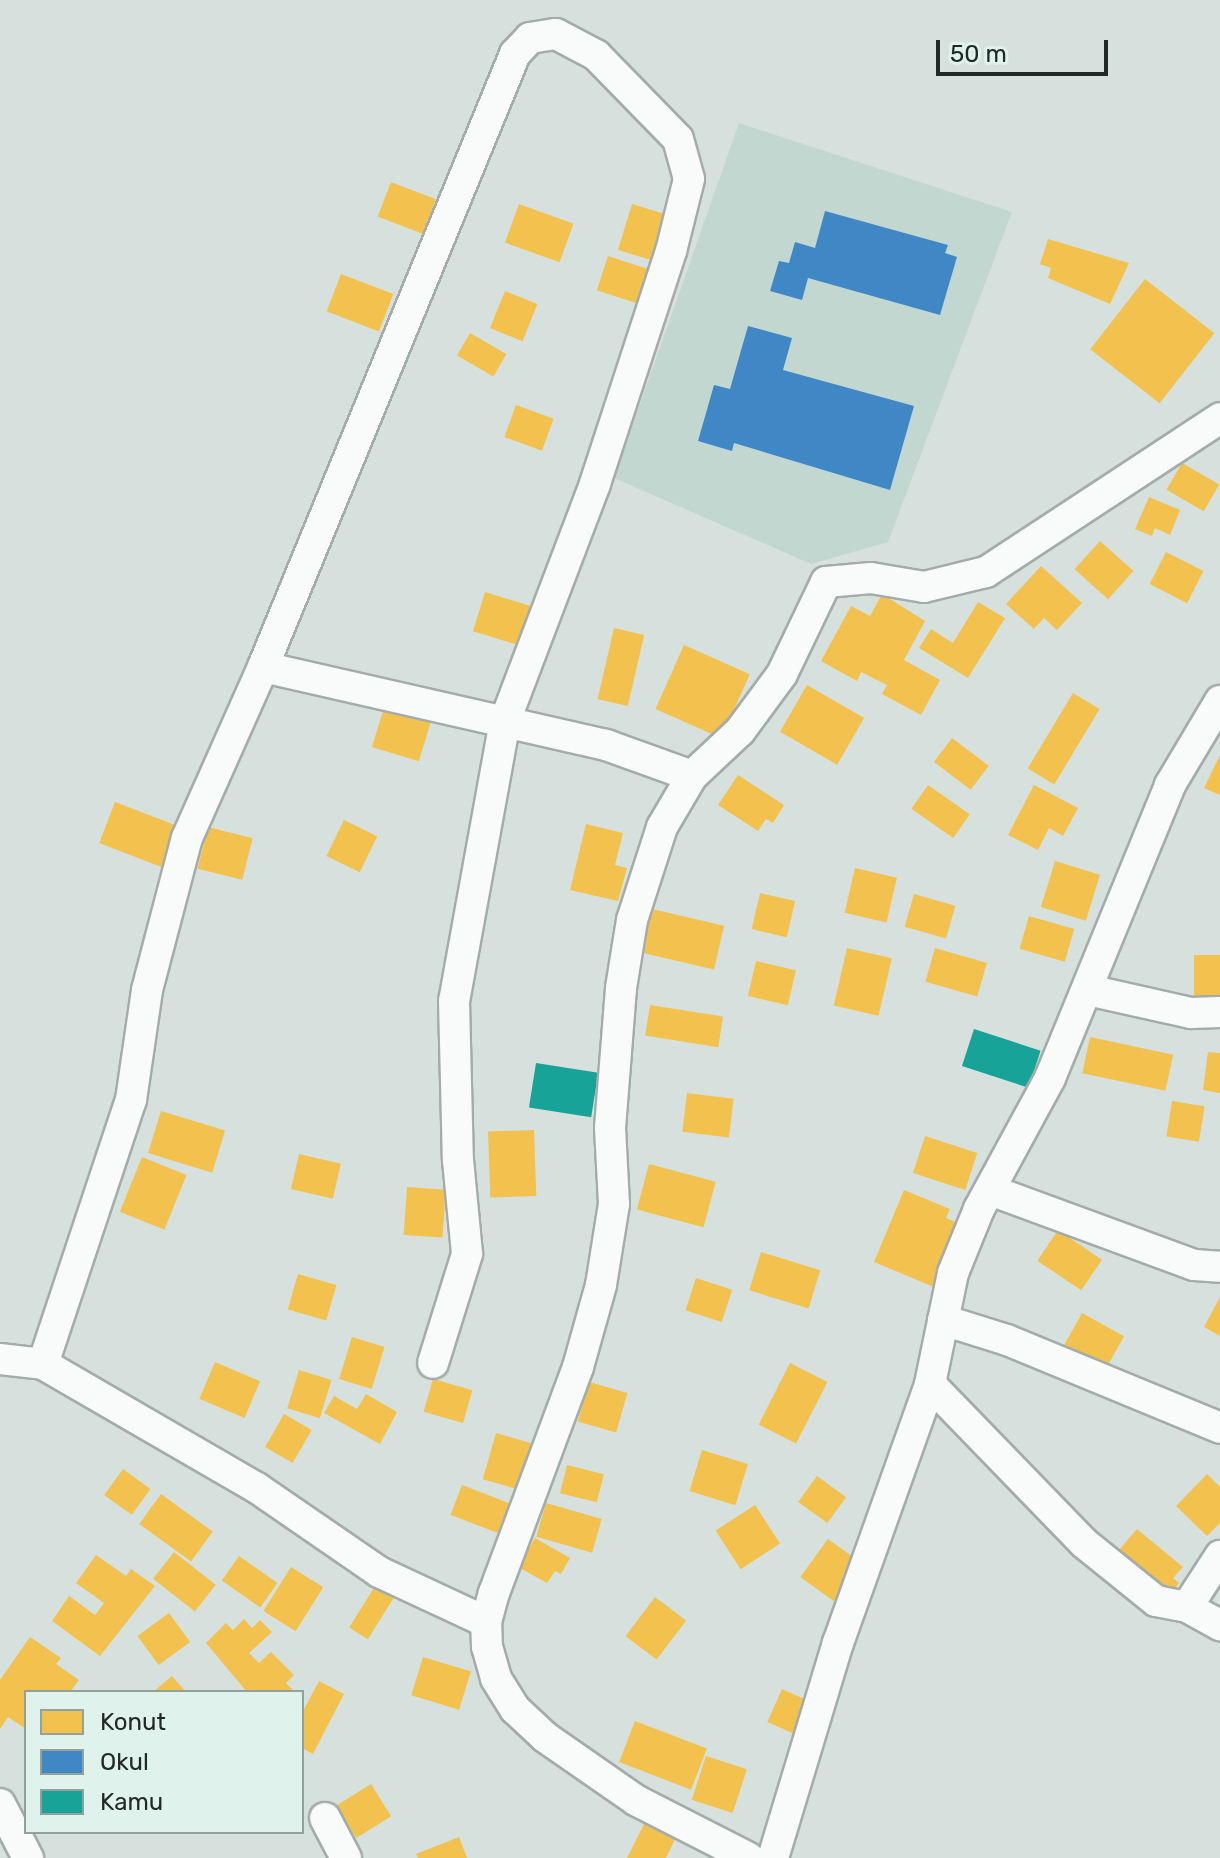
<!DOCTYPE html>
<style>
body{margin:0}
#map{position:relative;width:1220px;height:1858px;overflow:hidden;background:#d6e1de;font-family:Rubik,sans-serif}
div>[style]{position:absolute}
.built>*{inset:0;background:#c3d7d1}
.homes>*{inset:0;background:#f2c14e;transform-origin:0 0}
.schools>*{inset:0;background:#3f88c5}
.public>*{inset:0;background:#17a398;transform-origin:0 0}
.roads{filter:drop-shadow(2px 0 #a4aca9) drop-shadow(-2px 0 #a4aca9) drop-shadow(0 2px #a4aca9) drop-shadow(0 -2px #a4aca9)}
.minor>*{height:30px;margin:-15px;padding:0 15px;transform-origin:15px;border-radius:15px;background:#f9fafa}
span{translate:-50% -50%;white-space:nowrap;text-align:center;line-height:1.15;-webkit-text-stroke:8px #dff2ec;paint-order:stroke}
.legend{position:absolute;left:24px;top:1690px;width:280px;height:144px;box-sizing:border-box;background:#dff2ec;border:2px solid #93a19d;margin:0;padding:10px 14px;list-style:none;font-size:24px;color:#212826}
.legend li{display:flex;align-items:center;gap:16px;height:40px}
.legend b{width:40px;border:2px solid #93a19d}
.scale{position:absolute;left:936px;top:40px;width:172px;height:36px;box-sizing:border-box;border:4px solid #212826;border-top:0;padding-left:10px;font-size:24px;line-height:28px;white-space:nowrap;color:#212826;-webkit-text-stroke:6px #dff2ec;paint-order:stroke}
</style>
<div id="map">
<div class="built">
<div style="clip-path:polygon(739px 123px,1012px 212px,888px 542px,811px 564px,614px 478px)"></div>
</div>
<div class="homes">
<div style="left:391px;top:182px;width:48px;height:37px;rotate:21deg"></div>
<div style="left:519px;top:204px;width:58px;height:41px;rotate:20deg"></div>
<div style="left:632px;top:204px;width:48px;height:48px;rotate:17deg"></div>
<div style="clip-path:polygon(1048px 239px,1129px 263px,1110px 304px,1048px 278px,1051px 268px,1040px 264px)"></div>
<div style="left:608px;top:256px;width:49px;height:36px;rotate:18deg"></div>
<div style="left:341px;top:274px;width:56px;height:40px;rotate:21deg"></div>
<div style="left:1145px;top:279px;width:88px;height:89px;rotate:38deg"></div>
<div style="left:505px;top:291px;width:35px;height:40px;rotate:22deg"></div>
<div style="left:470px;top:333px;width:42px;height:26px;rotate:30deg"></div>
<div style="left:516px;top:405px;width:40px;height:34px;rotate:20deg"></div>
<div style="left:1182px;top:463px;width:43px;height:31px;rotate:30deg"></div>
<div style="clip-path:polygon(1149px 497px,1180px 510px,1170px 535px,1155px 528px,1152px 536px,1135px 529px)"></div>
<div style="left:1100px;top:541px;width:45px;height:38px;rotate:42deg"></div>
<div style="left:1166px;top:552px;width:42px;height:36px;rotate:27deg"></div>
<div style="clip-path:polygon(1041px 566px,1082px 603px,1057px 630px,1044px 618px,1034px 629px,1006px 604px)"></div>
<div style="left:485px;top:592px;width:51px;height:41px;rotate:17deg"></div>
<div style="clip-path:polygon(882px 594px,925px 621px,904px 660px,940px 680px,921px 715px,882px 694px,887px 685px,861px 672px,857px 681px,821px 661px,851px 606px,870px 616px)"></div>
<div style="clip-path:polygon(978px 602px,1005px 618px,968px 678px,919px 648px,931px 629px,953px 643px)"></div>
<div style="left:614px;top:628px;width:31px;height:73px;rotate:13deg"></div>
<div style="left:684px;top:645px;width:72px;height:70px;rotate:24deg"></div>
<div style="left:807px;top:685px;width:66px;height:54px;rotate:30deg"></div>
<div style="left:1073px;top:693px;width:31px;height:88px;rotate:31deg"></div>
<div style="left:386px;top:701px;width:49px;height:48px;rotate:17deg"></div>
<div style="left:952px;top:738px;width:46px;height:30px;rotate:37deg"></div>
<div style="clip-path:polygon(1220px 755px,1220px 795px,1204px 788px)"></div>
<div style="clip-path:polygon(738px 775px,784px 805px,773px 823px,766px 819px,758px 831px,718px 805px)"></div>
<div style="left:928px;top:785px;width:51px;height:29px;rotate:35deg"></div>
<div style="clip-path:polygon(1034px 785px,1078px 808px,1063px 836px,1049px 828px,1038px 850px,1008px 835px)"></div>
<div style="left:115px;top:802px;width:68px;height:44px;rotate:21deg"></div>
<div style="left:344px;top:820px;width:37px;height:40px;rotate:26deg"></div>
<div style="clip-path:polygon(586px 824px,623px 833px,615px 865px,627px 868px,618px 901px,570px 890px)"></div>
<div style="left:208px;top:827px;width:46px;height:43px;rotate:14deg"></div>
<div style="left:1055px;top:861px;width:47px;height:48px;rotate:17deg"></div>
<div style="left:855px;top:868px;width:43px;height:46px;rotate:13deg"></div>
<div style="left:760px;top:893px;width:36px;height:37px;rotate:13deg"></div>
<div style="left:914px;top:894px;width:43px;height:34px;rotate:16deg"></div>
<div style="left:652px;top:909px;width:74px;height:45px;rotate:13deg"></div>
<div style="left:1029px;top:916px;width:47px;height:34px;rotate:16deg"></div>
<div style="left:847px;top:948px;width:46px;height:59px;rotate:13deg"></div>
<div style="left:935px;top:948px;width:54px;height:35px;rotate:16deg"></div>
<div style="left:1194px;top:955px;width:26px;height:44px"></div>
<div style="left:756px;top:961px;width:41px;height:36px;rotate:13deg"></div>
<div style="left:650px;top:1005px;width:74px;height:31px;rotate:9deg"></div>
<div style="left:1090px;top:1037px;width:85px;height:37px;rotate:12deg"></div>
<div style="clip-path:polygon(1208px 1052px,1220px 1053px,1220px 1093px,1203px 1090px)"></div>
<div style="left:687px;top:1093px;width:47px;height:39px;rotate:7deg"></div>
<div style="left:1172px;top:1101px;width:33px;height:36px;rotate:9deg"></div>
<div style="left:161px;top:1111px;width:67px;height:44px;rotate:17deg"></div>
<div style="left:534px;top:1130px;width:66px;height:46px;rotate:88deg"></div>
<div style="left:925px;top:1136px;width:55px;height:39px;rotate:18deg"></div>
<div style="left:299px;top:1154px;width:43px;height:36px;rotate:13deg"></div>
<div style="left:142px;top:1157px;width:48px;height:59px;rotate:22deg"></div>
<div style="left:649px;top:1164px;width:69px;height:47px;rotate:15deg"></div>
<div style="left:407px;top:1187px;width:39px;height:48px;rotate:4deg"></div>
<div style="clip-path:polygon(904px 1190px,950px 1209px,946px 1218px,960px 1224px,934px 1287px,874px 1262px)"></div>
<div style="left:1058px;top:1230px;width:53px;height:37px;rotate:34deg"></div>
<div style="left:761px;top:1252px;width:62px;height:40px;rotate:17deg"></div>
<div style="left:298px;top:1274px;width:40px;height:37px;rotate:16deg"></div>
<div style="left:696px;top:1278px;width:38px;height:34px;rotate:18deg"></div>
<div style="clip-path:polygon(1220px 1297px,1220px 1336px,1204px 1327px)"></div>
<div style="left:1082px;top:1313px;width:48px;height:36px;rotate:29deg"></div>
<div style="left:352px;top:1337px;width:34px;height:44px;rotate:17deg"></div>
<div style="left:215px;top:1362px;width:49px;height:40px;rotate:23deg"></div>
<div style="left:790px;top:1363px;width:42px;height:69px;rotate:27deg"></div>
<div style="left:299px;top:1370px;width:34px;height:40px;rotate:17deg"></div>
<div style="left:433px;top:1379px;width:41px;height:34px;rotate:16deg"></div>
<div style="left:589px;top:1382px;width:40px;height:41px;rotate:16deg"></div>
<div style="clip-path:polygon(366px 1394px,397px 1412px,380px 1444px,324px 1413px,334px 1396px,357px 1409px)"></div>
<div style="left:284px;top:1414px;width:32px;height:38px;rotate:30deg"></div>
<div style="left:496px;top:1433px;width:46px;height:48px;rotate:16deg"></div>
<div style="left:702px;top:1450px;width:48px;height:43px;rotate:17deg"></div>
<div style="left:567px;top:1465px;width:38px;height:29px;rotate:14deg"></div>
<div style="left:123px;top:1469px;width:34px;height:32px;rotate:36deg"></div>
<div style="clip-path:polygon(1207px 1474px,1220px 1487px,1220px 1523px,1207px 1536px,1176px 1506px)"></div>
<div style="left:817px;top:1476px;width:36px;height:32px;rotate:36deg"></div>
<div style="left:462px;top:1485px;width:55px;height:32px;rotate:21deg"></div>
<div style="left:161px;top:1494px;width:64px;height:37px;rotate:36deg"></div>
<div style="left:546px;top:1503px;width:58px;height:35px;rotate:16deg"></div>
<div style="left:755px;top:1505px;width:46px;height:47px;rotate:57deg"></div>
<div style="clip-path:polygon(1137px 1529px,1183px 1567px,1173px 1578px,1179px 1583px,1166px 1599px,1114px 1556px)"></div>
<div style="clip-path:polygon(535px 1538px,570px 1558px,561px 1574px,555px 1571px,547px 1583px,518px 1567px)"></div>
<div style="left:828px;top:1539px;width:41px;height:47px;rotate:36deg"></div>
<div style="left:174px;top:1552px;width:53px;height:34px;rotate:38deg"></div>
<div style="clip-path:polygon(96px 1555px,126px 1576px,131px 1569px,155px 1586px,100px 1656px,52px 1621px,69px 1596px,95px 1615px,104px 1603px,76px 1583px)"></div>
<div style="left:239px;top:1556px;width:47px;height:30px;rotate:35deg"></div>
<div style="left:291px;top:1567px;width:38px;height:52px;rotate:32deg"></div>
<div style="left:382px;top:1575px;width:22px;height:62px;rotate:32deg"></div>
<div style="left:655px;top:1597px;width:39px;height:49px;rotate:37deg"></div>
<div style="left:169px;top:1613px;width:36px;height:39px;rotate:54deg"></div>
<div style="clip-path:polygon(244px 1619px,252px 1628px,260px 1620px,272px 1632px,249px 1653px,259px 1663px,271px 1652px,294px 1675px,286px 1683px,295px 1692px,247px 1692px,206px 1643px,226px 1623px,233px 1630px)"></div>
<div style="clip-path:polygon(30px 1637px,61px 1658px,56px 1664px,79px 1680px,70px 1692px,26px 1692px,26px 1729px,8px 1717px,0 1729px,0 1680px)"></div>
<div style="left:423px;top:1657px;width:50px;height:40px;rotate:17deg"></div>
<div style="clip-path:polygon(172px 1676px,186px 1692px,153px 1692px)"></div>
<div style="clip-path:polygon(319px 1681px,344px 1694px,313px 1754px,302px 1748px,302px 1713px)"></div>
<div style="left:782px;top:1689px;width:32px;height:36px;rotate:24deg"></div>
<div style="left:635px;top:1721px;width:77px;height:44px;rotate:21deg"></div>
<div style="left:706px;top:1756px;width:43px;height:46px;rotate:18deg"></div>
<div style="left:371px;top:1784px;width:38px;height:41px;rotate:58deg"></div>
<div style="clip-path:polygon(647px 1818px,678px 1833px,666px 1858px,627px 1858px)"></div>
<div style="clip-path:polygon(459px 1837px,467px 1858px,418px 1858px,416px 1854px)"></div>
</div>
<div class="schools">
<div style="clip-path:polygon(825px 211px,948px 245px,945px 253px,957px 257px,940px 315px,808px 278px,802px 300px,770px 291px,779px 261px,789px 263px,795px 242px,815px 248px)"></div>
<div style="clip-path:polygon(748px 326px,792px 338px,783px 370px,914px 406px,890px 490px,734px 443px,732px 451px,698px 441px,714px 385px,730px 389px)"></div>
</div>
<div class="public">
<div style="left:974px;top:1029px;width:70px;height:39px;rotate:18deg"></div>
<div style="left:536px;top:1063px;width:63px;height:45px;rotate:9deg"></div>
</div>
<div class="roads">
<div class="minor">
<div style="left:263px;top:667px;width:352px;rotate:12.8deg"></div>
<div style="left:606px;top:745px;width:91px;rotate:19.8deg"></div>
<div style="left:1088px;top:990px;width:106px;rotate:12.6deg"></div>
<div style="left:1191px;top:1013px;width:29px;rotate:-2deg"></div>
<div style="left:990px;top:1190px;width:217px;rotate:20.2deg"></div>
<div style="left:1194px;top:1265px;width:26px;rotate:4deg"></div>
<div style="left:943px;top:1320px;width:67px;rotate:17.4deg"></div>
<div style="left:1007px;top:1340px;width:230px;rotate:22.4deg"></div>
<div style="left:0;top:1359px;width:43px;rotate:6.6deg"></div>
<div style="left:43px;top:1364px;width:247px;rotate:30.1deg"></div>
<div style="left:257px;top:1488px;width:148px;rotate:34.5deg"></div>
<div style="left:379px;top:1572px;width:118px;rotate:25deg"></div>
<div style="left:43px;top:1364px;width:278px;rotate:-71.6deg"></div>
<div style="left:131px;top:1100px;width:111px;rotate:-81.7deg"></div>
<div style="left:147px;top:990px;width:157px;rotate:-75.3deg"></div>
<div style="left:187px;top:838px;width:187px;rotate:-66deg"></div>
<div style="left:263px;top:667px;width:663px;rotate:-67.65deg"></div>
<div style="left:515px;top:54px;width:22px;rotate:-47deg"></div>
<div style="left:530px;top:38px;width:26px;rotate:-9deg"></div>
<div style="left:556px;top:34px;width:45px;rotate:27.7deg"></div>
<div style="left:596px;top:55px;width:117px;rotate:45.7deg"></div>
<div style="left:678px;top:139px;width:41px;rotate:74.6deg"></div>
<div style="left:689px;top:179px;width:74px;rotate:104deg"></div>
<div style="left:671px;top:251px;width:245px;rotate:108.1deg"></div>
<div style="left:595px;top:484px;width:254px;rotate:110.8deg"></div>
<div style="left:505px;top:721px;width:285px;rotate:100.3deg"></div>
<div style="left:454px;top:1001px;width:159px;rotate:88.6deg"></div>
<div style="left:458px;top:1160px;width:94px;rotate:84.5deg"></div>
<div style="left:467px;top:1254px;width:114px;rotate:107.3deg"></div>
<div style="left:930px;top:1384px;width:221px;rotate:45.9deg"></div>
<div style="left:1084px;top:1543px;width:92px;rotate:38.9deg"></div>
<div style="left:1156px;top:1601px;width:32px;rotate:11deg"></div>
<div style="left:1187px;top:1607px;width:38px;rotate:29deg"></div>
<div style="left:1187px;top:1607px;width:61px;rotate:-57.1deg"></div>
<div style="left:0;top:1804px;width:61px;rotate:62.6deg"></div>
<div style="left:325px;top:1818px;width:45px;rotate:62.3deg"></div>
<div style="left:749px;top:1858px;width:126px;rotate:-153deg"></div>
<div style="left:637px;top:1801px;width:112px;rotate:-145.2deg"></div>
<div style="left:545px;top:1737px;width:41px;rotate:-137deg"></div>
<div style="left:515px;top:1709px;width:36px;rotate:-122deg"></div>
<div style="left:496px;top:1678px;width:32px;rotate:-106deg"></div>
<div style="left:487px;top:1647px;width:25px;rotate:-92deg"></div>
<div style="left:486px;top:1622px;width:30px;rotate:-75deg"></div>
<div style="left:494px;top:1593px;width:241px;rotate:-69.6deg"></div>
<div style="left:578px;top:1367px;width:85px;rotate:-74.3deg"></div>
<div style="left:601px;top:1285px;width:82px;rotate:-80.9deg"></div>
<div style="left:614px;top:1204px;width:76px;rotate:-93deg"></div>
<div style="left:610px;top:1128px;width:140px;rotate:-85.5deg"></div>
<div style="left:621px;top:988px;width:69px;rotate:-80.8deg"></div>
<div style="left:632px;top:920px;width:98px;rotate:-72.1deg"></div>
<div style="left:662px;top:827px;width:59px;rotate:-59.5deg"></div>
<div style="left:692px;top:776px;width:66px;rotate:-43.2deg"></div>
<div style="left:740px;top:731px;width:71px;rotate:-53.6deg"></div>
<div style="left:782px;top:674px;width:102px;rotate:-64.4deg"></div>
<div style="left:826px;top:582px;width:45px;rotate:-5.1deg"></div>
<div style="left:871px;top:578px;width:54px;rotate:9.6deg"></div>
<div style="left:924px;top:587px;width:64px;rotate:-13.6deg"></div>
<div style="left:986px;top:572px;width:280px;rotate:-33.3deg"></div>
<div style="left:773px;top:1858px;width:225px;rotate:-73.2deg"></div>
<div style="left:838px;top:1643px;width:275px;rotate:-70.4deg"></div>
<div style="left:930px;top:1384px;width:113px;rotate:-78.3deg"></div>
<div style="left:953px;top:1273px;width:69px;rotate:-67.9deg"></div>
<div style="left:979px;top:1209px;width:149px;rotate:-61.5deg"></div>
<div style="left:1050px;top:1078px;width:317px;rotate:-67.7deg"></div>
<div style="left:1170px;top:785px;width:98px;rotate:-59.2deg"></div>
</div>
</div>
<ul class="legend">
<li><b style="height:22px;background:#f2c14e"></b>Konut</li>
<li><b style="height:22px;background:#3f88c5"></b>Okul</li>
<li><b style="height:22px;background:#17a398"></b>Kamu</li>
</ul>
<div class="scale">50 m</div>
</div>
